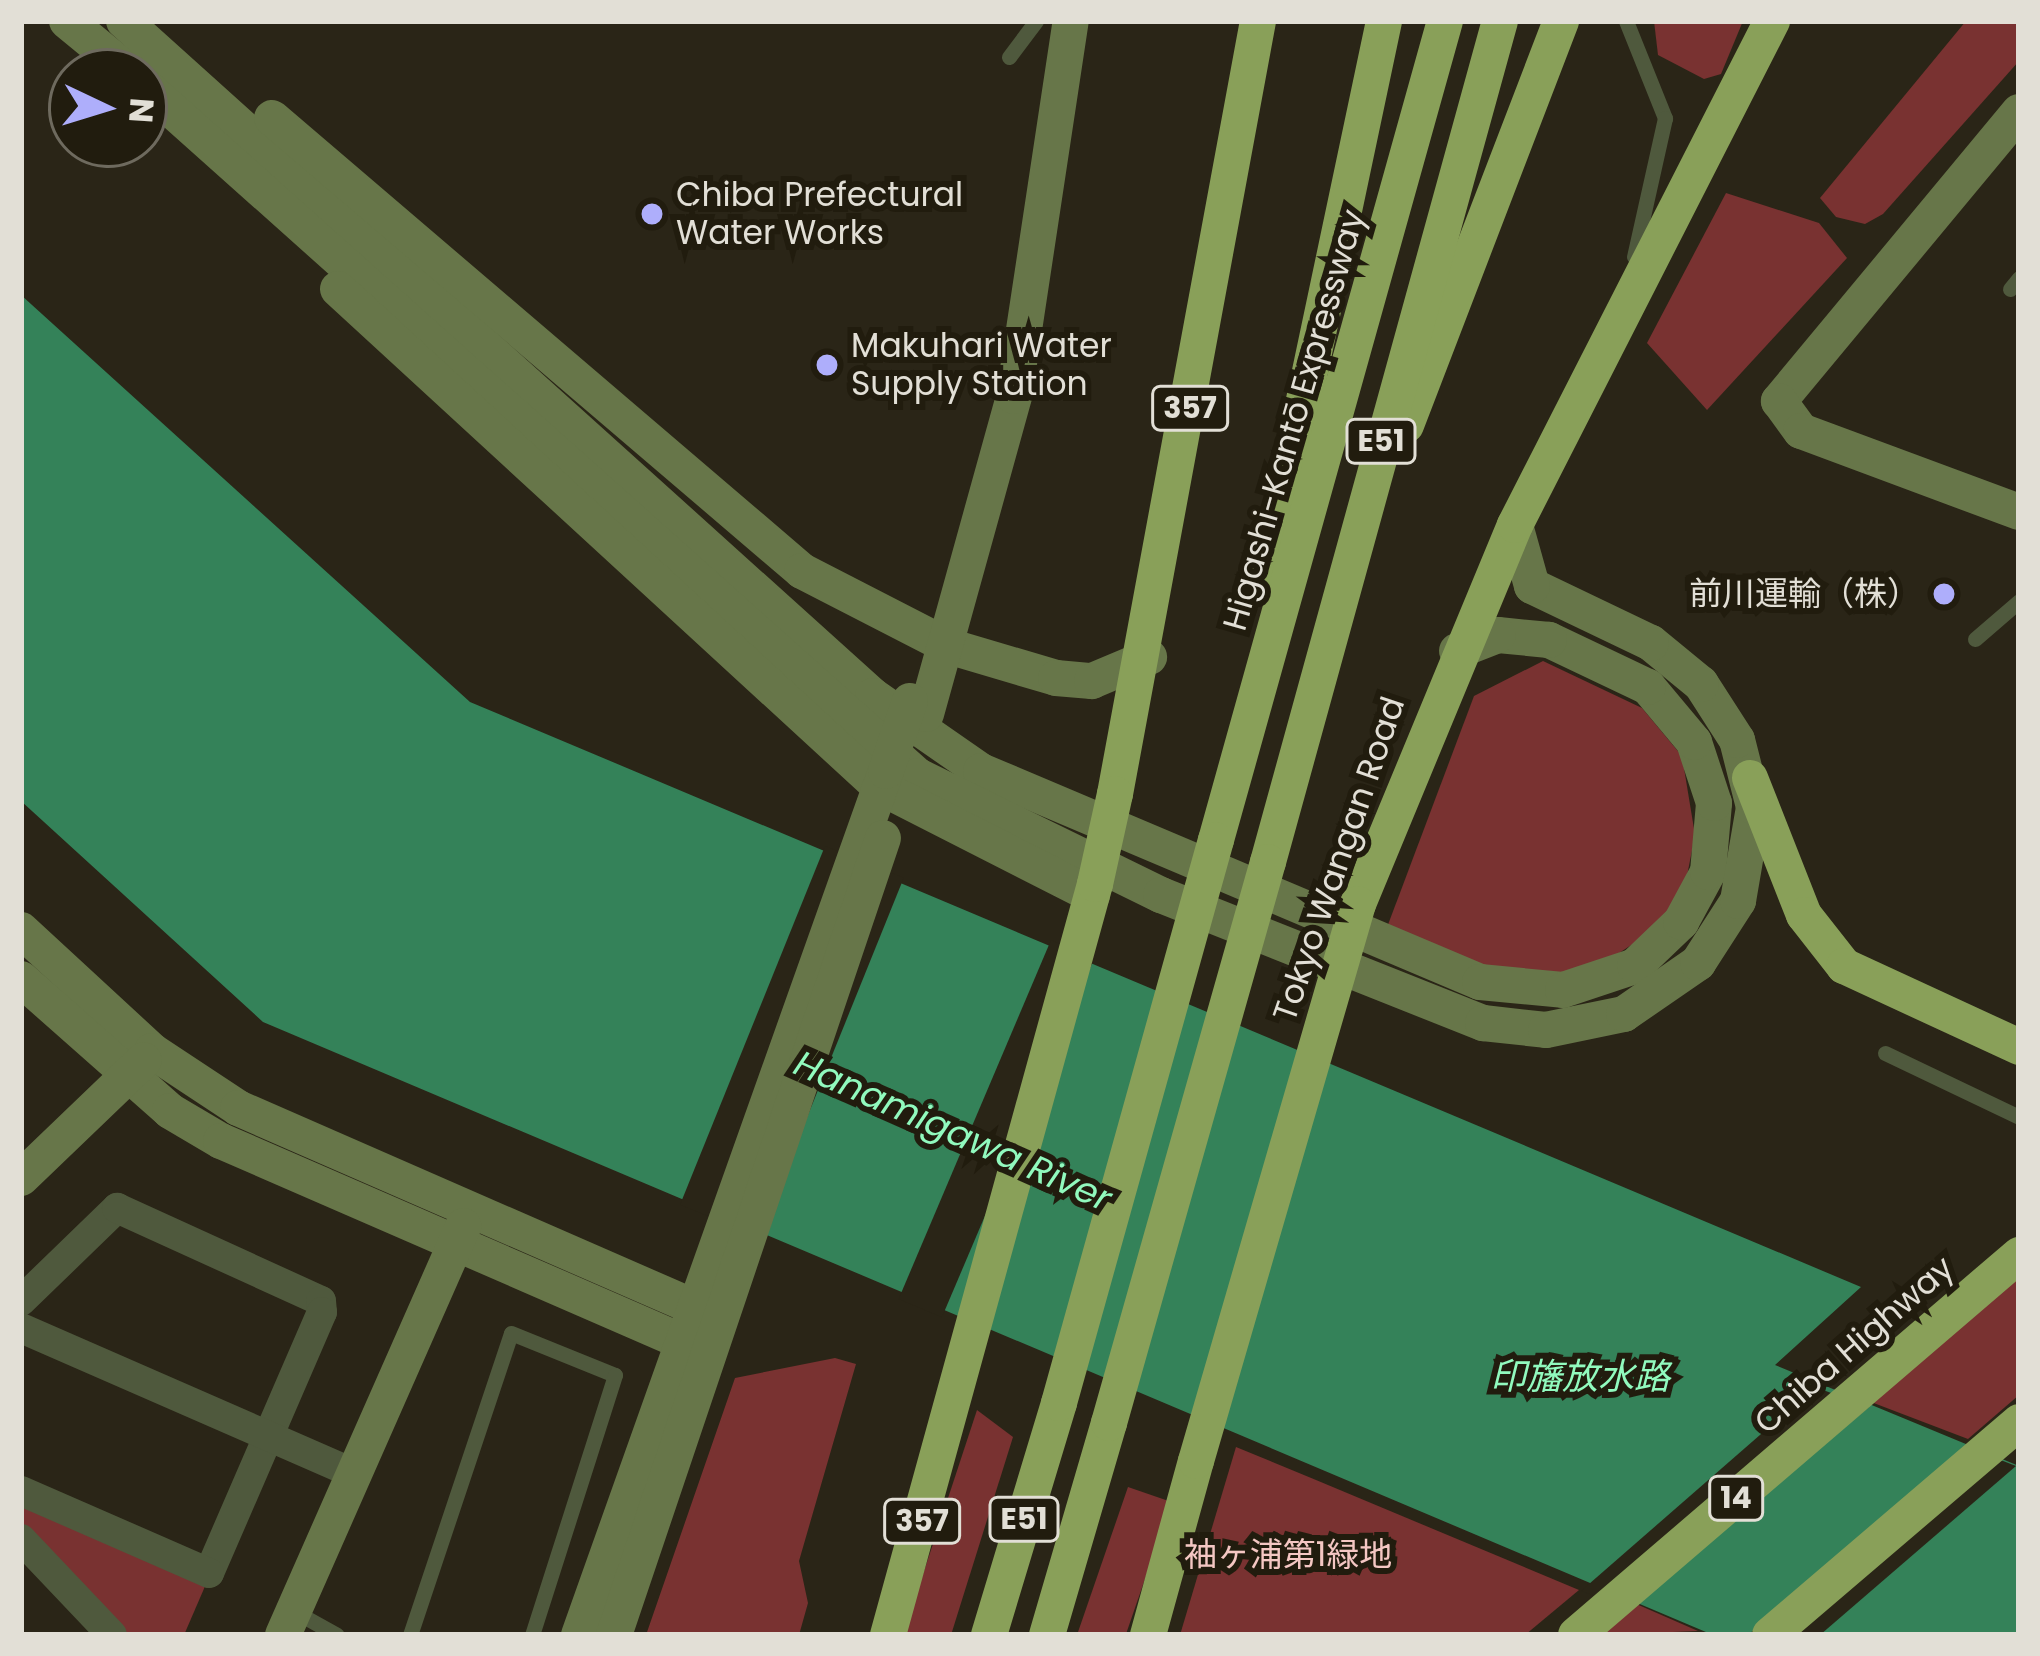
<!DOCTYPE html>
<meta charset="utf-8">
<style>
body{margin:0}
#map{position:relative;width:2040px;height:1656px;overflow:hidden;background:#2a2517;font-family:Poppins,"Noto Sans JP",sans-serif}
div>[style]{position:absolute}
.green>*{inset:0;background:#793231;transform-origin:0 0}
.water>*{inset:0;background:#348259}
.pier>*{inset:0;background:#2a2517;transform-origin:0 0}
.lane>*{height:15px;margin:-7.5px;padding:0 7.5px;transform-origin:7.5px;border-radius:7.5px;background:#4f593d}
.street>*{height:30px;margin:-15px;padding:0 15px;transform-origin:15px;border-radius:15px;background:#4f593d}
.secondary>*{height:36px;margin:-18px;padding:0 18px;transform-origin:18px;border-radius:18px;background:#677649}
.highway>*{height:36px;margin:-18px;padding:0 18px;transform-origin:18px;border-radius:18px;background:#89a059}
.secondary-bridge>*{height:36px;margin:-18px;padding:0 18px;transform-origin:18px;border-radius:18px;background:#677649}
.highway-bridge>*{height:36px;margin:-18px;padding:0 18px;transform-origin:18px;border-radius:18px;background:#89a059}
.dots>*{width:33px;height:33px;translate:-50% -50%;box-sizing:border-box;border:6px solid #211c0e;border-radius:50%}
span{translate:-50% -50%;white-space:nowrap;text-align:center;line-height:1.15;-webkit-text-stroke:12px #211c0e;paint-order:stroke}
.shield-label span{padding:3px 9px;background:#211c0e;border:3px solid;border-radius:9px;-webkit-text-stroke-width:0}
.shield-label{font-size:30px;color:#e2dfd6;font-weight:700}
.poi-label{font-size:33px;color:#e2dfd6}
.left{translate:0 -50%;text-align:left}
.right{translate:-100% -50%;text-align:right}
.street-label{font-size:33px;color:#e2dfd6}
.park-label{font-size:33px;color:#f4c7c3}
.water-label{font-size:36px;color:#91fabe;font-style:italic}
.frame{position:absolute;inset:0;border:24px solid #e2dfd6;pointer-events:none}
.north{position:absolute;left:48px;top:48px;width:120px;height:120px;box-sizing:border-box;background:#211c0e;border:3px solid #6e6a5e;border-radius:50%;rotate:94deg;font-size:33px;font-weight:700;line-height:48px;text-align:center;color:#e2dfd6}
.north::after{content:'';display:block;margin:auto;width:42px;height:54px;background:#aeaefb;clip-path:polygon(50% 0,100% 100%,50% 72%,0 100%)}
</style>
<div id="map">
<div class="green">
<div style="clip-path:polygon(1654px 21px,1743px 21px,1721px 74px,1704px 79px,1658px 55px)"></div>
<div style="clip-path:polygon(1966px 21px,2019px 21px,2019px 61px,1883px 214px,1865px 224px,1836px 217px,1820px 198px)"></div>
<div style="clip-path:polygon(1726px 193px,1819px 223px,1847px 258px,1707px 410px,1647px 343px)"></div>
<div style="clip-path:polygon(1543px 661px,1642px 708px,1682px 756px,1695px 835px,1685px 886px,1654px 930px,1610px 959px,1556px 974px,1496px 975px,1383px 938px,1474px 696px)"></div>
<div style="clip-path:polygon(2019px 1274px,2019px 1395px,1968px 1439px,1871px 1402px)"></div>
<div style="clip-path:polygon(835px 1358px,856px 1364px,799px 1561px,808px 1603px,799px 1635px,646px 1635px,735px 1378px)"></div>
<div style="clip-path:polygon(977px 1410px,1013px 1437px,951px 1635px,903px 1635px)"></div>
<div style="clip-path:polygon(1236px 1447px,1316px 1480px,1579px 1590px,1525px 1635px,1180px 1635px)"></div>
<div style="left:1128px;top:1487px;width:46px;height:154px;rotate:19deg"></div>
<div style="clip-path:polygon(21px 1505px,206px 1584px,184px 1635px,122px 1635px,21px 1527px)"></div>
<div style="clip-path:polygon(1634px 1603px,1698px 1631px,1598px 1635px)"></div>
</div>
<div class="water">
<div style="clip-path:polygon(21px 295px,470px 702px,1861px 1287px,1775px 1365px,2019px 1466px,2019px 1635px,1713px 1635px,263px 1022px,21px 801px)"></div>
</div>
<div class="pier">
<div style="left:825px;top:846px;width:85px;height:387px;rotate:22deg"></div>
<div style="left:1051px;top:940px;width:47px;height:390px;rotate:23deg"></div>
<div style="clip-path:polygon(1815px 1387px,1869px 1407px,1627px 1607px,1581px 1591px)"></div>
<div style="clip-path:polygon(1967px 1447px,2016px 1466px,1820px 1635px,1748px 1635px)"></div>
</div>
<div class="lane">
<div style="left:1626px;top:21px;width:105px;rotate:68.1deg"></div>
<div style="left:1665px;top:118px;width:142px;rotate:102.6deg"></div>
<div style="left:1009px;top:57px;width:45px;rotate:-53.1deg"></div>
<div style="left:2010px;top:289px;width:14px;rotate:-51deg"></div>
<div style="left:1975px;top:639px;width:58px;rotate:-40.8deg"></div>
<div style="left:1885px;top:1053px;width:148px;rotate:25.5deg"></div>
<div style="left:294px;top:1611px;width:49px;rotate:29.2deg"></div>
<div style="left:410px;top:1635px;width:318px;rotate:-71.5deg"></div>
<div style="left:511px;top:1333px;width:112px;rotate:22deg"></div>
<div style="left:615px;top:1375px;width:273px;rotate:107.7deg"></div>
</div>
<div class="street">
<div style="left:21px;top:1301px;width:134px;rotate:-44.1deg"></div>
<div style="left:117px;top:1208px;width:224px;rotate:24.5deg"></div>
<div style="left:321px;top:1301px;width:11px;rotate:85deg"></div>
<div style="left:322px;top:1312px;width:284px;rotate:113.4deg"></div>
<div style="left:209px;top:1573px;width:205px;rotate:-156.4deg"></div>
<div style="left:21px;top:1328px;width:362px;rotate:23.6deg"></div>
<div style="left:21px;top:1539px;width:132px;rotate:46.5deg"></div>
</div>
<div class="secondary">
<div style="left:67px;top:21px;width:80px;rotate:39.4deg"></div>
<div style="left:124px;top:21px;width:1008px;rotate:42.03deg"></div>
<div style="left:873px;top:696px;width:131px;rotate:34.8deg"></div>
<div style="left:981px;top:771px;width:542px;rotate:22.92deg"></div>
<div style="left:1480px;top:982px;width:83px;rotate:5.5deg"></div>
<div style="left:1563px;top:990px;width:76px;rotate:-18.4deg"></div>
<div style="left:1635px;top:966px;width:64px;rotate:-43.7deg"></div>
<div style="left:1681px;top:922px;width:57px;rotate:-61.6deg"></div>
<div style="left:1708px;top:872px;width:69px;rotate:-85deg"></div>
<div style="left:1714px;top:803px;width:64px;rotate:-108.2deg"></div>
<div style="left:1694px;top:742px;width:72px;rotate:-129.9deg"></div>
<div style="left:1648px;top:687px;width:110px;rotate:-154.6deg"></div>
<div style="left:1549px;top:640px;width:51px;rotate:-174.4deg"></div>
<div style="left:1498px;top:635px;width:44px;rotate:158.7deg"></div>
<div style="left:144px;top:85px;width:1038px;rotate:41.76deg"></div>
<div style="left:918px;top:776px;width:271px;rotate:26.1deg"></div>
<div style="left:1161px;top:895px;width:347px;rotate:21.7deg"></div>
<div style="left:1483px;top:1023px;width:63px;rotate:6.3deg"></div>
<div style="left:1546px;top:1030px;width:80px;rotate:-11.6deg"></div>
<div style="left:1624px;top:1014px;width:90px;rotate:-34.6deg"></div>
<div style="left:1698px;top:963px;width:74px;rotate:-57.2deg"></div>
<div style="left:1738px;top:901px;width:95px;rotate:-80.3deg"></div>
<div style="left:1754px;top:807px;width:69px;rotate:-104.2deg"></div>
<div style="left:1737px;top:740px;width:67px;rotate:-122.7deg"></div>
<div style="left:1701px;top:684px;width:65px;rotate:-140.6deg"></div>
<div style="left:1651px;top:643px;width:132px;rotate:-154.4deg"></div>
<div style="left:1532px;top:586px;width:63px;rotate:-105.6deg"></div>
<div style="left:2019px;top:112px;width:376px;rotate:129.7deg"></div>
<div style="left:1779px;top:401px;width:37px;rotate:54deg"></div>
<div style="left:1801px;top:431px;width:233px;rotate:20.4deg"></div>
<div style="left:272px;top:118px;width:697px;rotate:40.52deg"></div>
<div style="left:802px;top:571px;width:164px;rotate:27.2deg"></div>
<div style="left:948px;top:646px;width:113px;rotate:16.5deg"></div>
<div style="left:1056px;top:678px;width:36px;rotate:5deg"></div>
<div style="left:1092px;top:681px;width:62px;rotate:-22.8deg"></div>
<div style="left:338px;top:289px;width:736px;rotate:42.58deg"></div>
<div style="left:880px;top:787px;width:238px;rotate:27deg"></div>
<div style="left:926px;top:714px;width:330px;rotate:-74.5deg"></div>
<div style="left:1014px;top:396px;width:379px;rotate:-81.4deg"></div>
<div style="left:21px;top:930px;width:178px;rotate:42.7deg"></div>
<div style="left:152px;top:1051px;width:103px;rotate:33.5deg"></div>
<div style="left:238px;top:1108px;width:525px;rotate:23.59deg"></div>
<div style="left:21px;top:979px;width:199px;rotate:41.5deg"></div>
<div style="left:170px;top:1111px;width:59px;rotate:30.5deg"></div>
<div style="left:221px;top:1141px;width:527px;rotate:23.5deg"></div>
<div style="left:21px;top:1178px;width:170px;rotate:-43.8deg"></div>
<div style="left:283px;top:1635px;width:447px;rotate:-66.2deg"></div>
<div style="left:579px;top:1635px;width:917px;rotate:-70.44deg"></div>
<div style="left:614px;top:1635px;width:841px;rotate:-71.35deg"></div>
</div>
<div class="highway">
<div style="left:1406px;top:425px;width:433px;rotate:-69deg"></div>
<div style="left:1267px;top:575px;width:566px;rotate:-78.07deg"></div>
<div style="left:1750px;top:778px;width:147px;rotate:68.5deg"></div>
<div style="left:1804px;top:915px;width:65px;rotate:51.9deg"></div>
<div style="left:1844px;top:966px;width:193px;rotate:24.8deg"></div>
<div style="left:1115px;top:794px;width:786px;rotate:-79.52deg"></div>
<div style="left:1216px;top:840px;width:850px;rotate:-74.38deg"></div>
<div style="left:1268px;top:862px;width:872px;rotate:-74.58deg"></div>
<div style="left:1358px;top:904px;width:410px;rotate:-67.5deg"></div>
<div style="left:1515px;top:525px;width:566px;rotate:-62.98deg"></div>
<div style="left:888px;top:1635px;width:779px;rotate:-74.59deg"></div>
<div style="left:989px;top:1635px;width:242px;rotate:-73.2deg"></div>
<div style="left:1047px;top:1635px;width:221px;rotate:-73.7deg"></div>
<div style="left:1148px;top:1635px;width:180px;rotate:-74.6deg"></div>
<div style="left:1576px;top:1635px;width:584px;rotate:-40.62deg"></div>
<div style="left:1770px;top:1635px;width:328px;rotate:-40.5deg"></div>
</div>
<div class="secondary-bridge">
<div style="left:886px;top:771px;width:74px;rotate:-71.1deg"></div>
</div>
<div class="highway-bridge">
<div style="left:1095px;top:884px;width:92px;rotate:-77.5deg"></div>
<div style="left:1059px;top:1403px;width:584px;rotate:-74.42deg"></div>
<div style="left:1109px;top:1423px;width:583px;rotate:-74.18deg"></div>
<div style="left:1196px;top:1461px;width:580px;rotate:-73.78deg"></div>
</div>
<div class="dots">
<div style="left:652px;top:214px;background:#aeaefb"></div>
<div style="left:827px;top:365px;background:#aeaefb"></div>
<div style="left:1944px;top:594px;background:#aeaefb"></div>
</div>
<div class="shield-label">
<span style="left:1190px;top:408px">357</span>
<span style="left:1381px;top:441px">E51</span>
<span style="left:1736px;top:1498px">14</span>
<span style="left:1024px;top:1519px">E51</span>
<span style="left:922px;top:1521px">357</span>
</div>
<div class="poi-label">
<span class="left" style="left:676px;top:214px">Chiba Prefectural<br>Water Works</span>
<span class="left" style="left:851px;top:365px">Makuhari Water<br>Supply Station</span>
<span class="right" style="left:1920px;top:594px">前川運輸（株）</span>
</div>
<div class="street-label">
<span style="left:1294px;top:420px;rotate:-74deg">Higashi-Kantō Expressway</span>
<span style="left:1339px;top:859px;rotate:-71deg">Tokyo Wangan Road</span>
<span style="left:1854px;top:1345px;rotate:-41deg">Chiba Highway</span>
</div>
<div class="park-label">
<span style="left:1288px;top:1555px">袖ヶ浦第1緑地</span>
</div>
<div class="water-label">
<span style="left:953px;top:1131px;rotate:24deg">Hanamigawa River</span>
<span style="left:1580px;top:1377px">印旛放水路</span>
</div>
<div class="frame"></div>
<div class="north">N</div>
</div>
